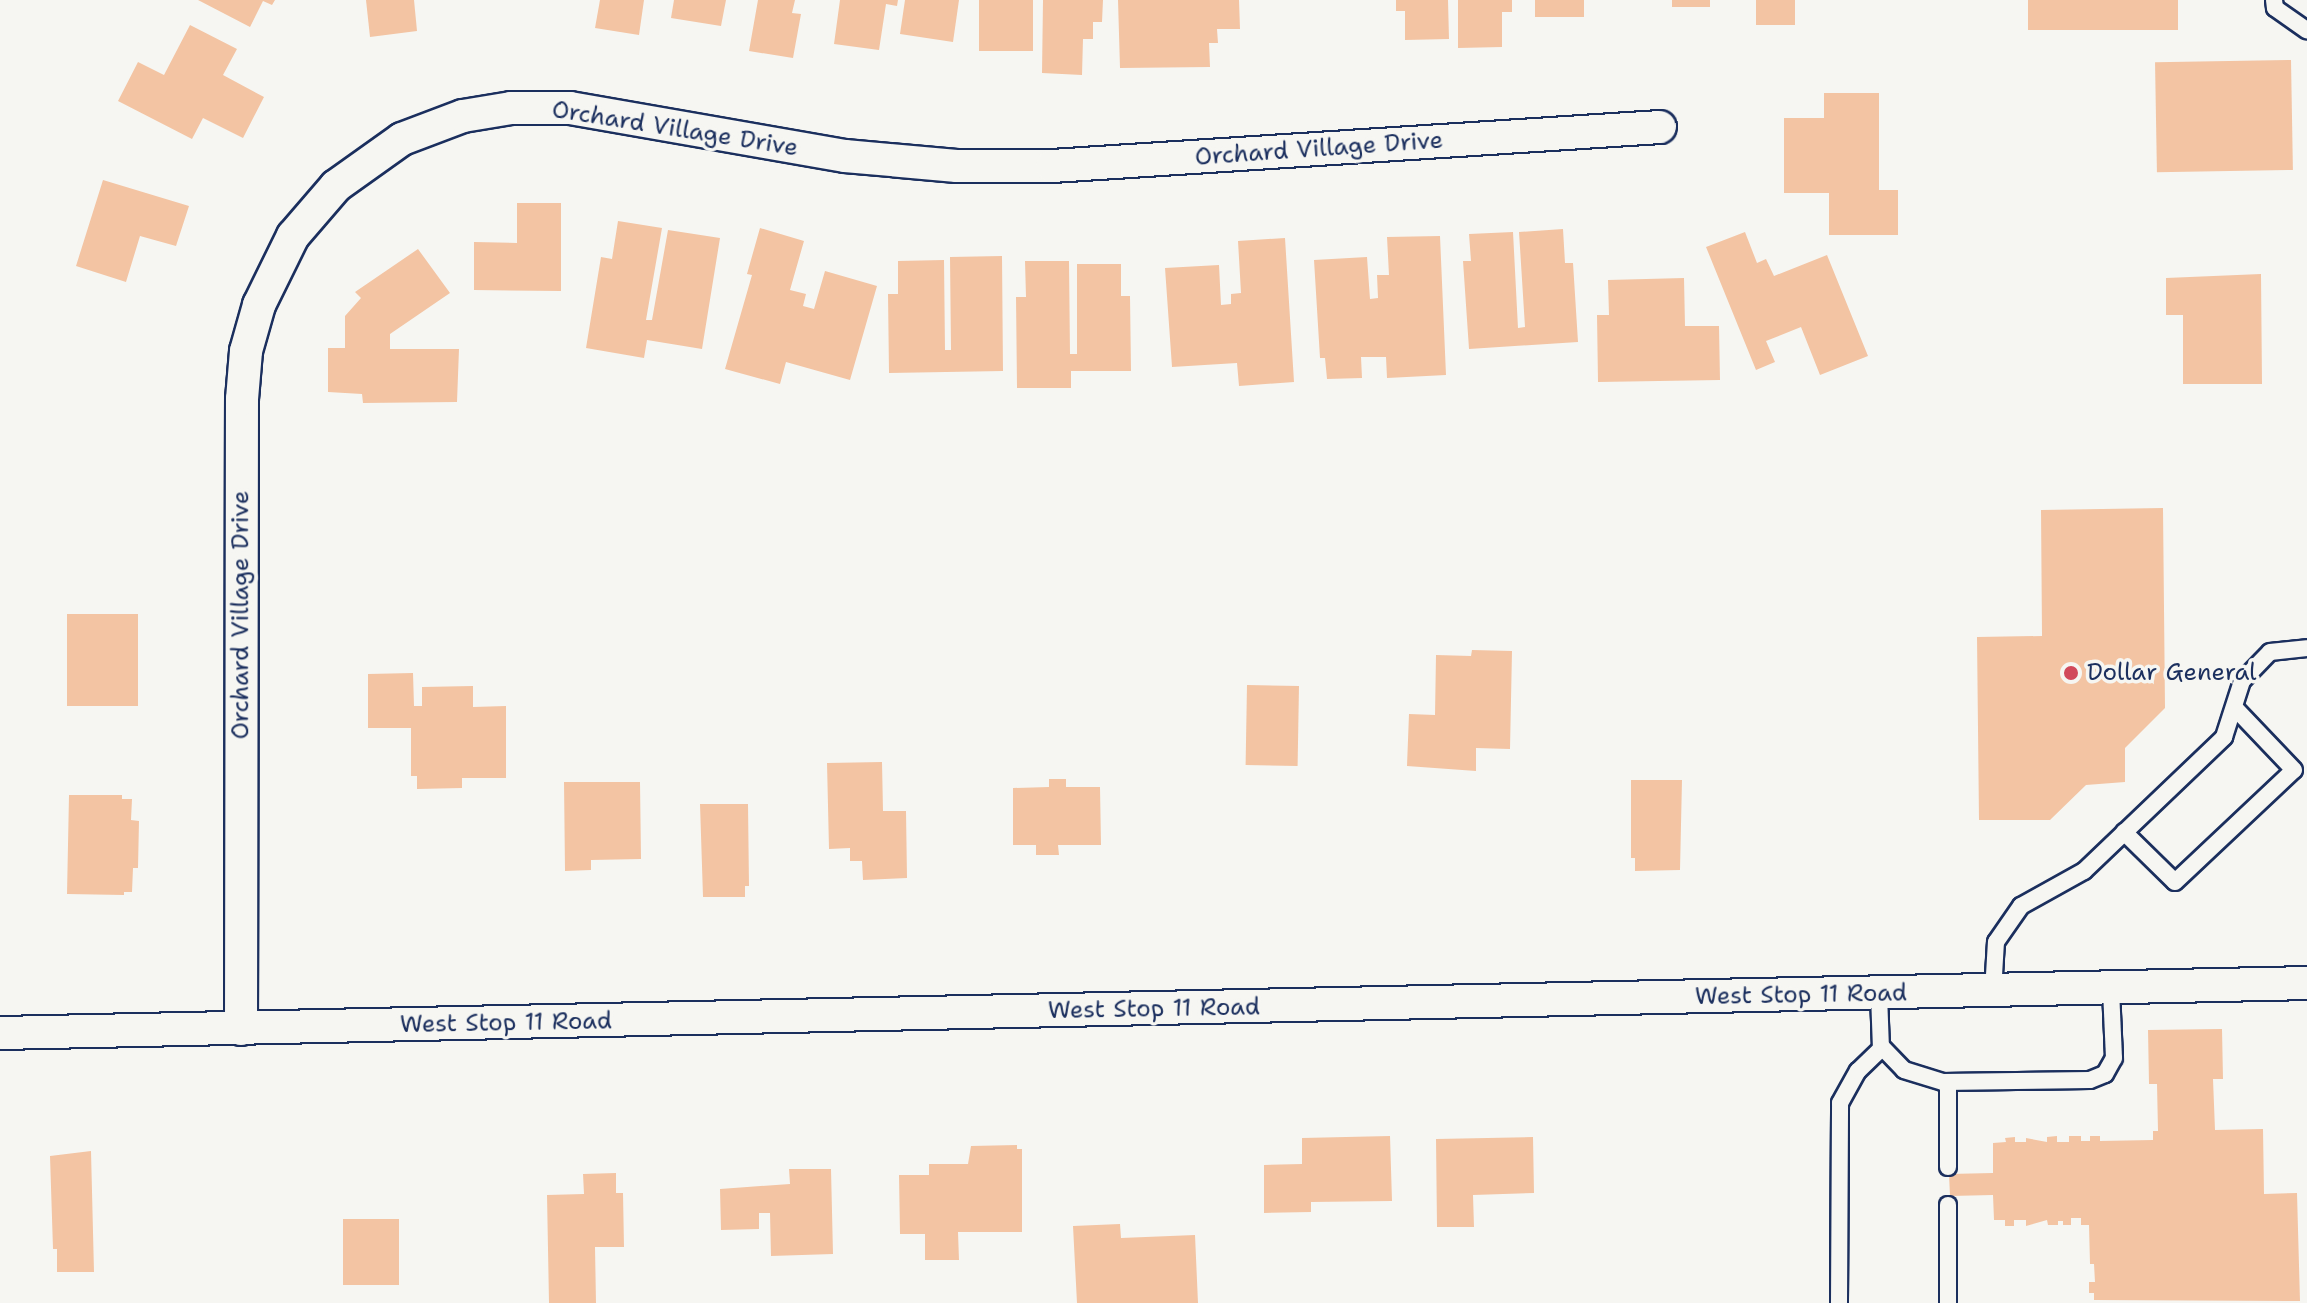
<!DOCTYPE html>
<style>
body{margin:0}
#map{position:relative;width:2307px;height:1303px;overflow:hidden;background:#f6f6f2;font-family:"Shantell Sans",sans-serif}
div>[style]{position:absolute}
.building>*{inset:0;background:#f3c4a3;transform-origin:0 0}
.roads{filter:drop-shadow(2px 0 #1b2f5e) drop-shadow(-2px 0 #1b2f5e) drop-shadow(0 2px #1b2f5e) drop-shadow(0 -2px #1b2f5e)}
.lane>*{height:16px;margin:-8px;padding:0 8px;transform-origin:8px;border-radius:8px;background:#f6f6f2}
.street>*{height:32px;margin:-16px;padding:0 16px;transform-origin:16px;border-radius:16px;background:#f6f6f2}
.dots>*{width:22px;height:22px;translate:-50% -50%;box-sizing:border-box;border:4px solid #f6f6f2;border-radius:50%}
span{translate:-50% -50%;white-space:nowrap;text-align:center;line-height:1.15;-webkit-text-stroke:7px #f6f6f2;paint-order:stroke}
.street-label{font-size:24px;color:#1b2f5e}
.poi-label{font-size:24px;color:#1b2f5e}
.left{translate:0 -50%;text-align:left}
</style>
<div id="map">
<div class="building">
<div style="clip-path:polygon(198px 0,275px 0,272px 5px,263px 1px,250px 27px)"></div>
<div style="clip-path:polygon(366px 0,414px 0,417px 31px,370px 37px)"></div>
<div style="clip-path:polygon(600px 0,644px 0,639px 35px,595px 28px)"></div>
<div style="clip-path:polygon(674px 0,726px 0,721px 26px,671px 18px)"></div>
<div style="clip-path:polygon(758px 0,795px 0,792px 13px,801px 14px,793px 58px,749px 51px)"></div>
<div style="clip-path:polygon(840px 0,898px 0,897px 6px,886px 4px,879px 50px,834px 44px)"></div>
<div style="clip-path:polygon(905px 0,959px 0,953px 42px,900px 34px)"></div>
<div style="left:979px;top:0;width:54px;height:51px"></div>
<div style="clip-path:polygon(1043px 0,1103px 0,1102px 22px,1093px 22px,1093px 39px,1083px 39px,1082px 75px,1042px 73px)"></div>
<div style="clip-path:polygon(1118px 0,1239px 0,1240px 29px,1217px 29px,1218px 43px,1209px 43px,1210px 67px,1120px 68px)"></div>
<div style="clip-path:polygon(1396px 0,1448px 0,1449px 39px,1405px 40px,1405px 11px,1396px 11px)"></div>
<div style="clip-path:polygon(1458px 0,1512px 0,1512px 12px,1502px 12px,1502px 47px,1458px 48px)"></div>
<div style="left:1535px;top:0;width:49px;height:17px"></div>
<div style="left:1672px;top:0;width:38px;height:7px"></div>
<div style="left:1756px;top:0;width:39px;height:25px"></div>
<div style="left:2028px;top:0;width:150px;height:30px"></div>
<div style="clip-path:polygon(190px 25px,237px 49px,223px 75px,264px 97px,243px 138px,203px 118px,192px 139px,118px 101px,138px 62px,164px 75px)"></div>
<div style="left:2291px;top:60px;width:110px;height:136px;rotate:89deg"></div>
<div style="clip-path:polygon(1824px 93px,1879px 93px,1879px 190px,1898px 190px,1898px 235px,1829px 235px,1829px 193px,1784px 193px,1784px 118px,1824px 118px)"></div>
<div style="clip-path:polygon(103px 180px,189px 206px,176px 246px,140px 236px,126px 282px,76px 266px)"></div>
<div style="clip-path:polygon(517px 203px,561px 203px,561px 291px,474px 290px,474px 242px,517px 243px)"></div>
<div style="clip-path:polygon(618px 221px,662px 228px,646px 320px,652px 320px,668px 230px,720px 238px,702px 349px,647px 340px,644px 358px,586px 348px,601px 257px,612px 259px)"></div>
<div style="clip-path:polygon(760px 228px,804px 241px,790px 290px,806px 294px,803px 306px,814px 309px,825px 271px,877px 286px,850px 380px,786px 362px,780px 384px,725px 369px,752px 275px,747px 274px)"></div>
<div style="clip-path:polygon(1563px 229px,1565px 263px,1573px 263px,1578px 342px,1469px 349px,1463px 261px,1471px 261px,1469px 234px,1513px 232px,1518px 328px,1525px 327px,1519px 232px)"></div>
<div style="clip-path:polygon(1745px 232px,1757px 263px,1766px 259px,1774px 276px,1827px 255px,1868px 356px,1820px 375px,1801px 327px,1766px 341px,1775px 362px,1756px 370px,1706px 247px)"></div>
<div style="clip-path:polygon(1440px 236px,1446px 375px,1387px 378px,1386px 357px,1361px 357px,1362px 378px,1327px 379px,1325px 358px,1320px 358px,1314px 260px,1367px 257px,1370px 299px,1378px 298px,1377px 275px,1389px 275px,1387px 237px)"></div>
<div style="clip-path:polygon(1285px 238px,1294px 382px,1239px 386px,1237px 363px,1172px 367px,1165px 268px,1219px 265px,1221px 305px,1231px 304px,1231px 294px,1241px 293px,1238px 241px)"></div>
<div style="clip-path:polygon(418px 249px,450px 293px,390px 334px,390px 349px,459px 349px,457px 402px,363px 403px,362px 394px,328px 392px,328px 348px,345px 348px,345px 316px,361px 298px,355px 292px)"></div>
<div style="clip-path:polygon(1002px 256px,1003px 371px,889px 373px,888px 294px,898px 294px,898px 261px,944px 260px,945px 350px,951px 350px,950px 257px)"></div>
<div style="clip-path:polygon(1025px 261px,1069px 261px,1070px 354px,1077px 354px,1077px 264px,1121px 264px,1121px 296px,1130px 296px,1131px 371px,1071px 371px,1071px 388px,1017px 388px,1016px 297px,1026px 297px)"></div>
<div style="clip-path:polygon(2261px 274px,2262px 384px,2183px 384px,2183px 315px,2166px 315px,2166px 278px)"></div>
<div style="clip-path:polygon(1684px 278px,1685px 326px,1719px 326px,1720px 380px,1598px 382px,1597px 315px,1609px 315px,1608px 280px)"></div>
<div style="clip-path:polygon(2163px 508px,2165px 708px,2125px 748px,2125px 782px,2086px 785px,2050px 820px,1979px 820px,1977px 637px,2042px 636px,2041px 510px)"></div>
<div style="left:138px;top:614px;width:92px;height:71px;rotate:90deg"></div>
<div style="clip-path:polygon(1472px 650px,1512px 651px,1510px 749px,1476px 748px,1476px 771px,1407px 766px,1409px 714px,1435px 715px,1436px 655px,1471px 656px)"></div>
<div style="clip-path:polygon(413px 673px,414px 706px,422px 706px,422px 687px,473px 686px,473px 707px,506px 706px,506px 778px,462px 778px,462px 788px,417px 789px,417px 776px,411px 776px,411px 728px,368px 728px,368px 674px)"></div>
<div style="left:1247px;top:685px;width:52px;height:80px;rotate:1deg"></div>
<div style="clip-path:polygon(882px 762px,883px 811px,906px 811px,907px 878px,863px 880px,862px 861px,850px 861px,850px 848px,829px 849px,827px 763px)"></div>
<div style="clip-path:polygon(1049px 779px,1066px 779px,1066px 787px,1100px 787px,1101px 845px,1058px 845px,1059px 855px,1036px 855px,1036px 845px,1013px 845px,1013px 788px,1049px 787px)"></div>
<div style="clip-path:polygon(1631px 780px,1682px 780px,1680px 870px,1635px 871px,1635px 858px,1631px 858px)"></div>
<div style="clip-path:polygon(564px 782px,640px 782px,641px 859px,591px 860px,591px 870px,565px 871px)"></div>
<div style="clip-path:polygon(69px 795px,122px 795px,122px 799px,132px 799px,131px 820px,139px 821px,138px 868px,133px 868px,132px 892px,124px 892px,124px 895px,67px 894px)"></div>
<div style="clip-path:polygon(700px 804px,748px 804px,749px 886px,745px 886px,745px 897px,703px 897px)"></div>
<div style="clip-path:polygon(2222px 1029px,2223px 1079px,2213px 1079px,2215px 1130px,2263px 1129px,2264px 1194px,2297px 1193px,2300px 1301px,2094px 1300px,2094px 1293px,2089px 1293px,2089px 1282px,2095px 1282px,2094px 1264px,2090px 1264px,2089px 1225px,2081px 1225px,2081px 1218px,2071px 1218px,2071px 1225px,2063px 1225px,2063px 1221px,2058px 1221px,2058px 1225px,2048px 1225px,2047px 1220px,2026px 1226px,2026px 1220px,2014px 1220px,2014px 1226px,2005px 1226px,2005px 1220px,1994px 1220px,1993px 1195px,1950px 1196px,1949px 1174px,1993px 1173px,1993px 1143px,2006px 1142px,2005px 1138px,2015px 1137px,2015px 1142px,2026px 1142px,2026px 1138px,2047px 1142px,2047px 1137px,2057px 1136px,2057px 1142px,2069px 1142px,2069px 1136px,2081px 1136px,2081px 1141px,2090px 1141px,2090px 1136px,2100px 1136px,2100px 1141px,2153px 1140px,2153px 1131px,2158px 1131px,2157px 1084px,2149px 1084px,2148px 1030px)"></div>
<div style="clip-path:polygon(1390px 1136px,1392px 1201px,1311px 1202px,1311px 1212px,1264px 1213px,1264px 1165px,1302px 1164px,1302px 1138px)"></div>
<div style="clip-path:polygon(1533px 1137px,1534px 1193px,1473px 1195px,1474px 1227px,1437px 1227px,1436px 1139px)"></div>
<div style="clip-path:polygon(1017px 1145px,1017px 1149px,1022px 1149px,1022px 1232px,958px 1232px,959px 1260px,925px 1260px,925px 1234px,900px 1234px,899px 1175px,929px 1175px,929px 1164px,968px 1164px,971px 1146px)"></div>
<div style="clip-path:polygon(91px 1151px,94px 1272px,57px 1272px,57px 1249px,53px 1249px,50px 1156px)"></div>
<div style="clip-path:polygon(789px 1169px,831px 1169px,833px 1254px,771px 1256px,770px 1213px,759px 1213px,759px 1229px,721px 1230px,720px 1189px,790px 1184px)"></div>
<div style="clip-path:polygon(616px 1173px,616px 1193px,623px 1193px,624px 1247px,595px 1247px,596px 1303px,549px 1303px,547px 1195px,584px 1194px,583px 1174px)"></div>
<div style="left:399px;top:1219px;width:66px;height:56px;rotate:90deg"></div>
<div style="clip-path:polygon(1120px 1224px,1121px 1238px,1195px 1235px,1198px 1303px,1077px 1303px,1073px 1226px)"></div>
</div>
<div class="roads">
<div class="lane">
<div style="left:2274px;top:0;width:8px;rotate:83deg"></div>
<div style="left:2275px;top:8px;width:39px;rotate:35deg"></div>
<div style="left:2124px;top:832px;width:71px;rotate:44.4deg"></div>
<div style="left:2175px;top:882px;width:163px;rotate:-43.3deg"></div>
<div style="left:2294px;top:770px;width:86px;rotate:-133.6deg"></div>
<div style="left:1993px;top:992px;width:50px;rotate:-86.6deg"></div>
<div style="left:1996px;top:942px;width:44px;rotate:-55.2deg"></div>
<div style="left:2021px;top:906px;width:72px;rotate:-29.1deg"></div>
<div style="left:2084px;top:871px;width:194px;rotate:-43.7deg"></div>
<div style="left:2224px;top:737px;width:59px;rotate:-72.2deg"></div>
<div style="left:2242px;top:681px;width:40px;rotate:-46deg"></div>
<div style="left:2270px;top:652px;width:37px;rotate:-6deg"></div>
<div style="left:1881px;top:1046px;width:33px;rotate:46deg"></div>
<div style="left:1904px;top:1070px;width:41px;rotate:17.1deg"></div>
<div style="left:1943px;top:1082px;width:147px;rotate:-0.8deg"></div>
<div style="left:2090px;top:1080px;width:16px;rotate:-22deg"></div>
<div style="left:2105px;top:1074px;width:18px;rotate:-61deg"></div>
<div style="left:2114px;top:1058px;width:69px;rotate:-92.5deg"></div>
<div style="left:1948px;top:1082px;width:85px;rotate:90deg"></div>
<div style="left:1948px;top:1205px;width:98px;rotate:90deg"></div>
<div style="left:1839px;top:1303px;width:200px;rotate:-89.7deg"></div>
<div style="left:1840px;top:1103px;width:37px;rotate:-61deg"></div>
<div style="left:1858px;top:1071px;width:32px;rotate:-44deg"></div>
<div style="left:1881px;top:1049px;width:55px;rotate:-92.1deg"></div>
</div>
<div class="street">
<div style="left:241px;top:1029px;width:630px;rotate:-89.91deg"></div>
<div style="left:242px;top:399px;width:48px;rotate:-85.2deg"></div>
<div style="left:246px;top:351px;width:48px;rotate:-74.2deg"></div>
<div style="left:259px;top:305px;width:77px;rotate:-63.8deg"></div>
<div style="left:293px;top:236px;width:66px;rotate:-49.3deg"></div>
<div style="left:336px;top:186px;width:81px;rotate:-35.5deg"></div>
<div style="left:402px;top:139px;width:65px;rotate:-20.7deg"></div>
<div style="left:463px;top:116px;width:49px;rotate:-9.5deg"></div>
<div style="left:511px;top:108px;width:59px"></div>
<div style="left:570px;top:108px;width:279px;rotate:9.9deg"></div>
<div style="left:845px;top:156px;width:112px;rotate:5.1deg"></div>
<div style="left:957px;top:166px;width:95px"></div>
<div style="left:1052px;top:166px;width:609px;rotate:-3.67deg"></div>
<div style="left:0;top:1033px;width:2308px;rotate:-1.24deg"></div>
</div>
</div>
<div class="dots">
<div style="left:2071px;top:673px;background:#d1495b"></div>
</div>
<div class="street-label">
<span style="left:675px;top:129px;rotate:9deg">Orchard Village Drive</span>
<span style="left:1319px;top:149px;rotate:-4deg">Orchard Village Drive</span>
<span style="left:241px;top:615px;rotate:-90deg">Orchard Village Drive</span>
<span style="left:1801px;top:995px;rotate:-1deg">West Stop 11 Road</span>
<span style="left:1154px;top:1009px;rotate:-1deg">West Stop 11 Road</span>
<span style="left:506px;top:1023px;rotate:-1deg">West Stop 11 Road</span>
</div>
<div class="poi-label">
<span class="left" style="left:2087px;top:673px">Dollar General</span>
</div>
</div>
